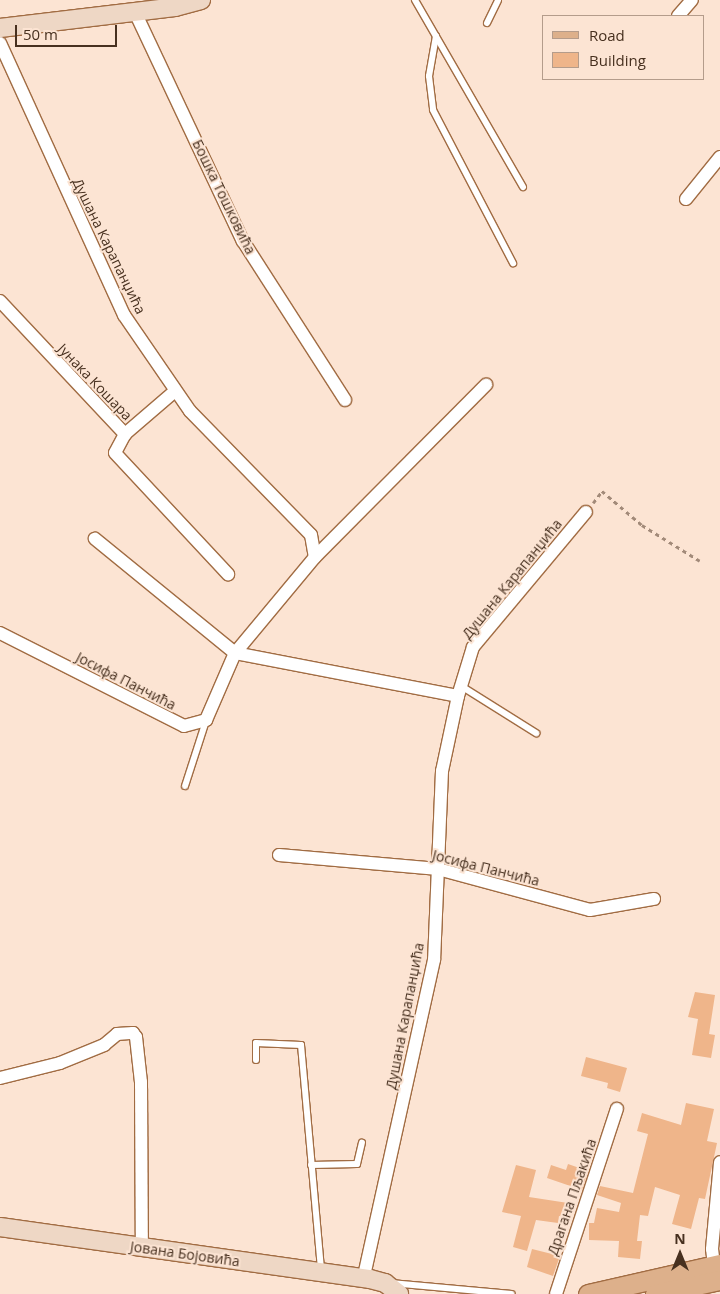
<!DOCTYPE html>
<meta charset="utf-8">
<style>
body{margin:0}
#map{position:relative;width:720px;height:1294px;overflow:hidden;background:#fce4d3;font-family:"Open Sans",sans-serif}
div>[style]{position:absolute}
.building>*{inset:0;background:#efb58a}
.path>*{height:2.5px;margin-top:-1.25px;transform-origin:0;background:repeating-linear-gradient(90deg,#a28a79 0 4px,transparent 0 8px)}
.roads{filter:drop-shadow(1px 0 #a16c43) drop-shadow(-1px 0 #a16c43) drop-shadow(0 1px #a16c43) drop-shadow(0 -1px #a16c43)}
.lane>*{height:6px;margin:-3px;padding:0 3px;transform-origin:3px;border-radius:3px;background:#fff}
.street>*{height:12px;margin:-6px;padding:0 6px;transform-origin:6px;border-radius:6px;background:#fff}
.secondary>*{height:18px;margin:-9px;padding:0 9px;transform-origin:9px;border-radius:9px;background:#eed7c5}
.primary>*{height:19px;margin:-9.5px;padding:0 9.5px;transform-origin:9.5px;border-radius:9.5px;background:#ddb08b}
span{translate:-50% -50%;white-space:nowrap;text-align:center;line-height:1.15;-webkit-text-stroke:4px #fce4d3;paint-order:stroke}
.street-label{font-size:14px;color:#47301f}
.legend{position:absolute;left:542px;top:15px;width:162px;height:65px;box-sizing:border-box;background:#fce4d3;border:1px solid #b49c8b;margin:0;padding:6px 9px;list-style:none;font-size:15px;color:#47301f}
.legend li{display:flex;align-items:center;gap:10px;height:25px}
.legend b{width:25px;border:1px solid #b49c8b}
.north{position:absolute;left:655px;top:1229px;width:50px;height:50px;-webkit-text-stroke:4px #fce4d3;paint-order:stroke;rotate:0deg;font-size:14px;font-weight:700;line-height:20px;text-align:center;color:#47301f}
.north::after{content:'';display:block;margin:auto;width:18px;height:22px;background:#47301f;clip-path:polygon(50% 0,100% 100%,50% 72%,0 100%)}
.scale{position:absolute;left:15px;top:25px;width:102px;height:22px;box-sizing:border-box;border:2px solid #47301f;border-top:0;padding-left:6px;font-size:15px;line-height:18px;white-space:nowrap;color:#47301f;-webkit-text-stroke:4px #fce4d3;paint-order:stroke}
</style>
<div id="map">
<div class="building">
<div style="clip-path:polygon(695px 992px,715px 995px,709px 1034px,715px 1035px,711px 1058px,692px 1055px,698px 1019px,688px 1017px)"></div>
<div style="clip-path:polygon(586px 1057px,627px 1068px,620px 1092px,607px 1088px,608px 1083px,581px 1076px)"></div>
<div style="clip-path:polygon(686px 1103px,714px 1109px,707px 1141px,717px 1143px,705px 1199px,699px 1198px,691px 1229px,672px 1224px,680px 1195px,655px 1187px,648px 1216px,640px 1215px,637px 1241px,642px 1241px,640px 1259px,618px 1257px,619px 1241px,589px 1240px,589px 1223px,594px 1223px,597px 1208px,619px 1212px,621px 1203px,597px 1195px,600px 1186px,633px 1193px,648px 1134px,637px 1131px,642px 1113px,681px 1125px)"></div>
<div style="clip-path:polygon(568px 1164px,588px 1171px,582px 1190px,547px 1178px,551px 1165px,566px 1170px)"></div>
<div style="clip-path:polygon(516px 1165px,536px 1170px,529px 1197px,568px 1203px,565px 1217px,559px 1216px,558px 1223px,536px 1220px,527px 1251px,513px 1247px,521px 1216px,502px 1212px)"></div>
<div style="clip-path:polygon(532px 1249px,560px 1256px,553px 1276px,527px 1267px)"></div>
</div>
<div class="path">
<div style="left:593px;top:503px;width:15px;rotate:-53deg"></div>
<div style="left:602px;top:491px;width:52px;rotate:40.4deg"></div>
<div style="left:642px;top:525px;width:68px;rotate:31.8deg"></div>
</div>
<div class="roads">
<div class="lane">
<div style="left:415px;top:0;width:216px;rotate:60deg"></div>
<div style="left:487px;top:23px;width:25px;rotate:-64deg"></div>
<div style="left:436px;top:36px;width:41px;rotate:99.9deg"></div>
<div style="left:429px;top:76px;width:34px;rotate:83deg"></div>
<div style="left:433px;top:110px;width:173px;rotate:62.4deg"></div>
<div style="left:461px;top:686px;width:89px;rotate:32.1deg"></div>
<div style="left:185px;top:786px;width:68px;rotate:-72.1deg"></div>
<div style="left:256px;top:1060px;width:17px;rotate:-90deg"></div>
<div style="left:256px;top:1043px;width:45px;rotate:2.5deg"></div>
<div style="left:301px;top:1045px;width:227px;rotate:84.9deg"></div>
<div style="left:311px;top:1165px;width:46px;rotate:-1.2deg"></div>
<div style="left:357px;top:1164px;width:22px;rotate:-77deg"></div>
<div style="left:391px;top:1283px;width:121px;rotate:5.2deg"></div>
</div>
<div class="street">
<div style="left:135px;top:12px;width:253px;rotate:64.8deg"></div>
<div style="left:243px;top:241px;width:189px;rotate:57.3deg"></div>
<div style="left:678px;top:16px;width:21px;rotate:-49deg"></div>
<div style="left:0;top:43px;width:299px;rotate:65.5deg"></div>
<div style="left:124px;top:315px;width:116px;rotate:55.5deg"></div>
<div style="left:190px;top:411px;width:173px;rotate:45.7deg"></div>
<div style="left:311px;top:535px;width:22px;rotate:80deg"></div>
<div style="left:315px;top:557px;width:125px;rotate:129.8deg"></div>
<div style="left:235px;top:653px;width:227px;rotate:10.9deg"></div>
<div style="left:458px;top:696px;width:77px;rotate:102deg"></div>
<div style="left:442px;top:771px;width:189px;rotate:92.4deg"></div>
<div style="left:434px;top:960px;width:327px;rotate:102.5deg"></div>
<div style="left:686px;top:199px;width:54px;rotate:-51deg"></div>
<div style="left:0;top:301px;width:183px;rotate:46.8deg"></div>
<div style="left:125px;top:434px;width:66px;rotate:-40.7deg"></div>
<div style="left:125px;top:434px;width:21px;rotate:118deg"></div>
<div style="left:115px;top:453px;width:166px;rotate:47deg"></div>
<div style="left:315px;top:557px;width:243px;rotate:-45.2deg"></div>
<div style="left:0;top:633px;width:206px;rotate:26.8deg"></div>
<div style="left:184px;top:726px;width:23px;rotate:-15deg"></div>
<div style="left:206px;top:720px;width:73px;rotate:-66.6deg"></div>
<div style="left:235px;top:653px;width:181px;rotate:-140.8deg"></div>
<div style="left:458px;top:696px;width:51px;rotate:-73deg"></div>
<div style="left:473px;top:647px;width:176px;rotate:-50.1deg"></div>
<div style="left:279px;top:855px;width:160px;rotate:5deg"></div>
<div style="left:438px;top:869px;width:157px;rotate:15.1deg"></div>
<div style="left:590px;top:910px;width:65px;rotate:-9.8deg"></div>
<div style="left:0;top:1078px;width:62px;rotate:-14deg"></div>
<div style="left:60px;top:1063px;width:48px;rotate:-22.2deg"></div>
<div style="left:104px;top:1045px;width:17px;rotate:-40deg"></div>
<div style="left:117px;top:1034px;width:16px;rotate:-4deg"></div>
<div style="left:133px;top:1033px;width:5px;rotate:53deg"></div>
<div style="left:136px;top:1037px;width:45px;rotate:83.7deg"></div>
<div style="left:141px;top:1082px;width:165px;rotate:89.7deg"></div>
<div style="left:714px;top:1265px;width:16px;rotate:-97deg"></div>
<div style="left:712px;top:1249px;width:87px;rotate:-84.7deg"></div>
<div style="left:556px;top:1294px;width:195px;rotate:-71.8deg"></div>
</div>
<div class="secondary">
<div style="left:0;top:28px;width:176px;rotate:-6.8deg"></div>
<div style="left:175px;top:7px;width:27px;rotate:-15deg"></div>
<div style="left:0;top:1227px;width:374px;rotate:8deg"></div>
<div style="left:370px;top:1279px;width:16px;rotate:15deg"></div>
<div style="left:385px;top:1283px;width:18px;rotate:38deg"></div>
</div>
<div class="primary">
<div style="left:588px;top:1294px;width:135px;rotate:-12.8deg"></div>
<div style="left:655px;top:1294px;width:66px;rotate:-12.2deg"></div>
</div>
</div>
<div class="street-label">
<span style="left:224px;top:197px;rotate:64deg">Бошка Тошковића</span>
<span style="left:109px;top:246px;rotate:64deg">Душана Карапанџића</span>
<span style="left:95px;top:382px;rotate:46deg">Јунака Кошара</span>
<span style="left:512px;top:579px;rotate:-51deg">Душана Карапанџића</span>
<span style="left:126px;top:681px;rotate:27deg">Јосифа Панчића</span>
<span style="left:486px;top:868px;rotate:14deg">Јосифа Панчића</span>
<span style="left:405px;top:1016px;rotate:-79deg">Душана Карапанџића</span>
<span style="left:572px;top:1197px;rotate:-71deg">Драгана Пљакића</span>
<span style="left:185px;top:1254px;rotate:8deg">Јована Бојовића</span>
</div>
<ul class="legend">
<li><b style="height:6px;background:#ddb08b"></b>Road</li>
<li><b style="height:14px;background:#efb58a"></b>Building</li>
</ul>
<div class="north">N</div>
<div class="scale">50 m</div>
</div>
